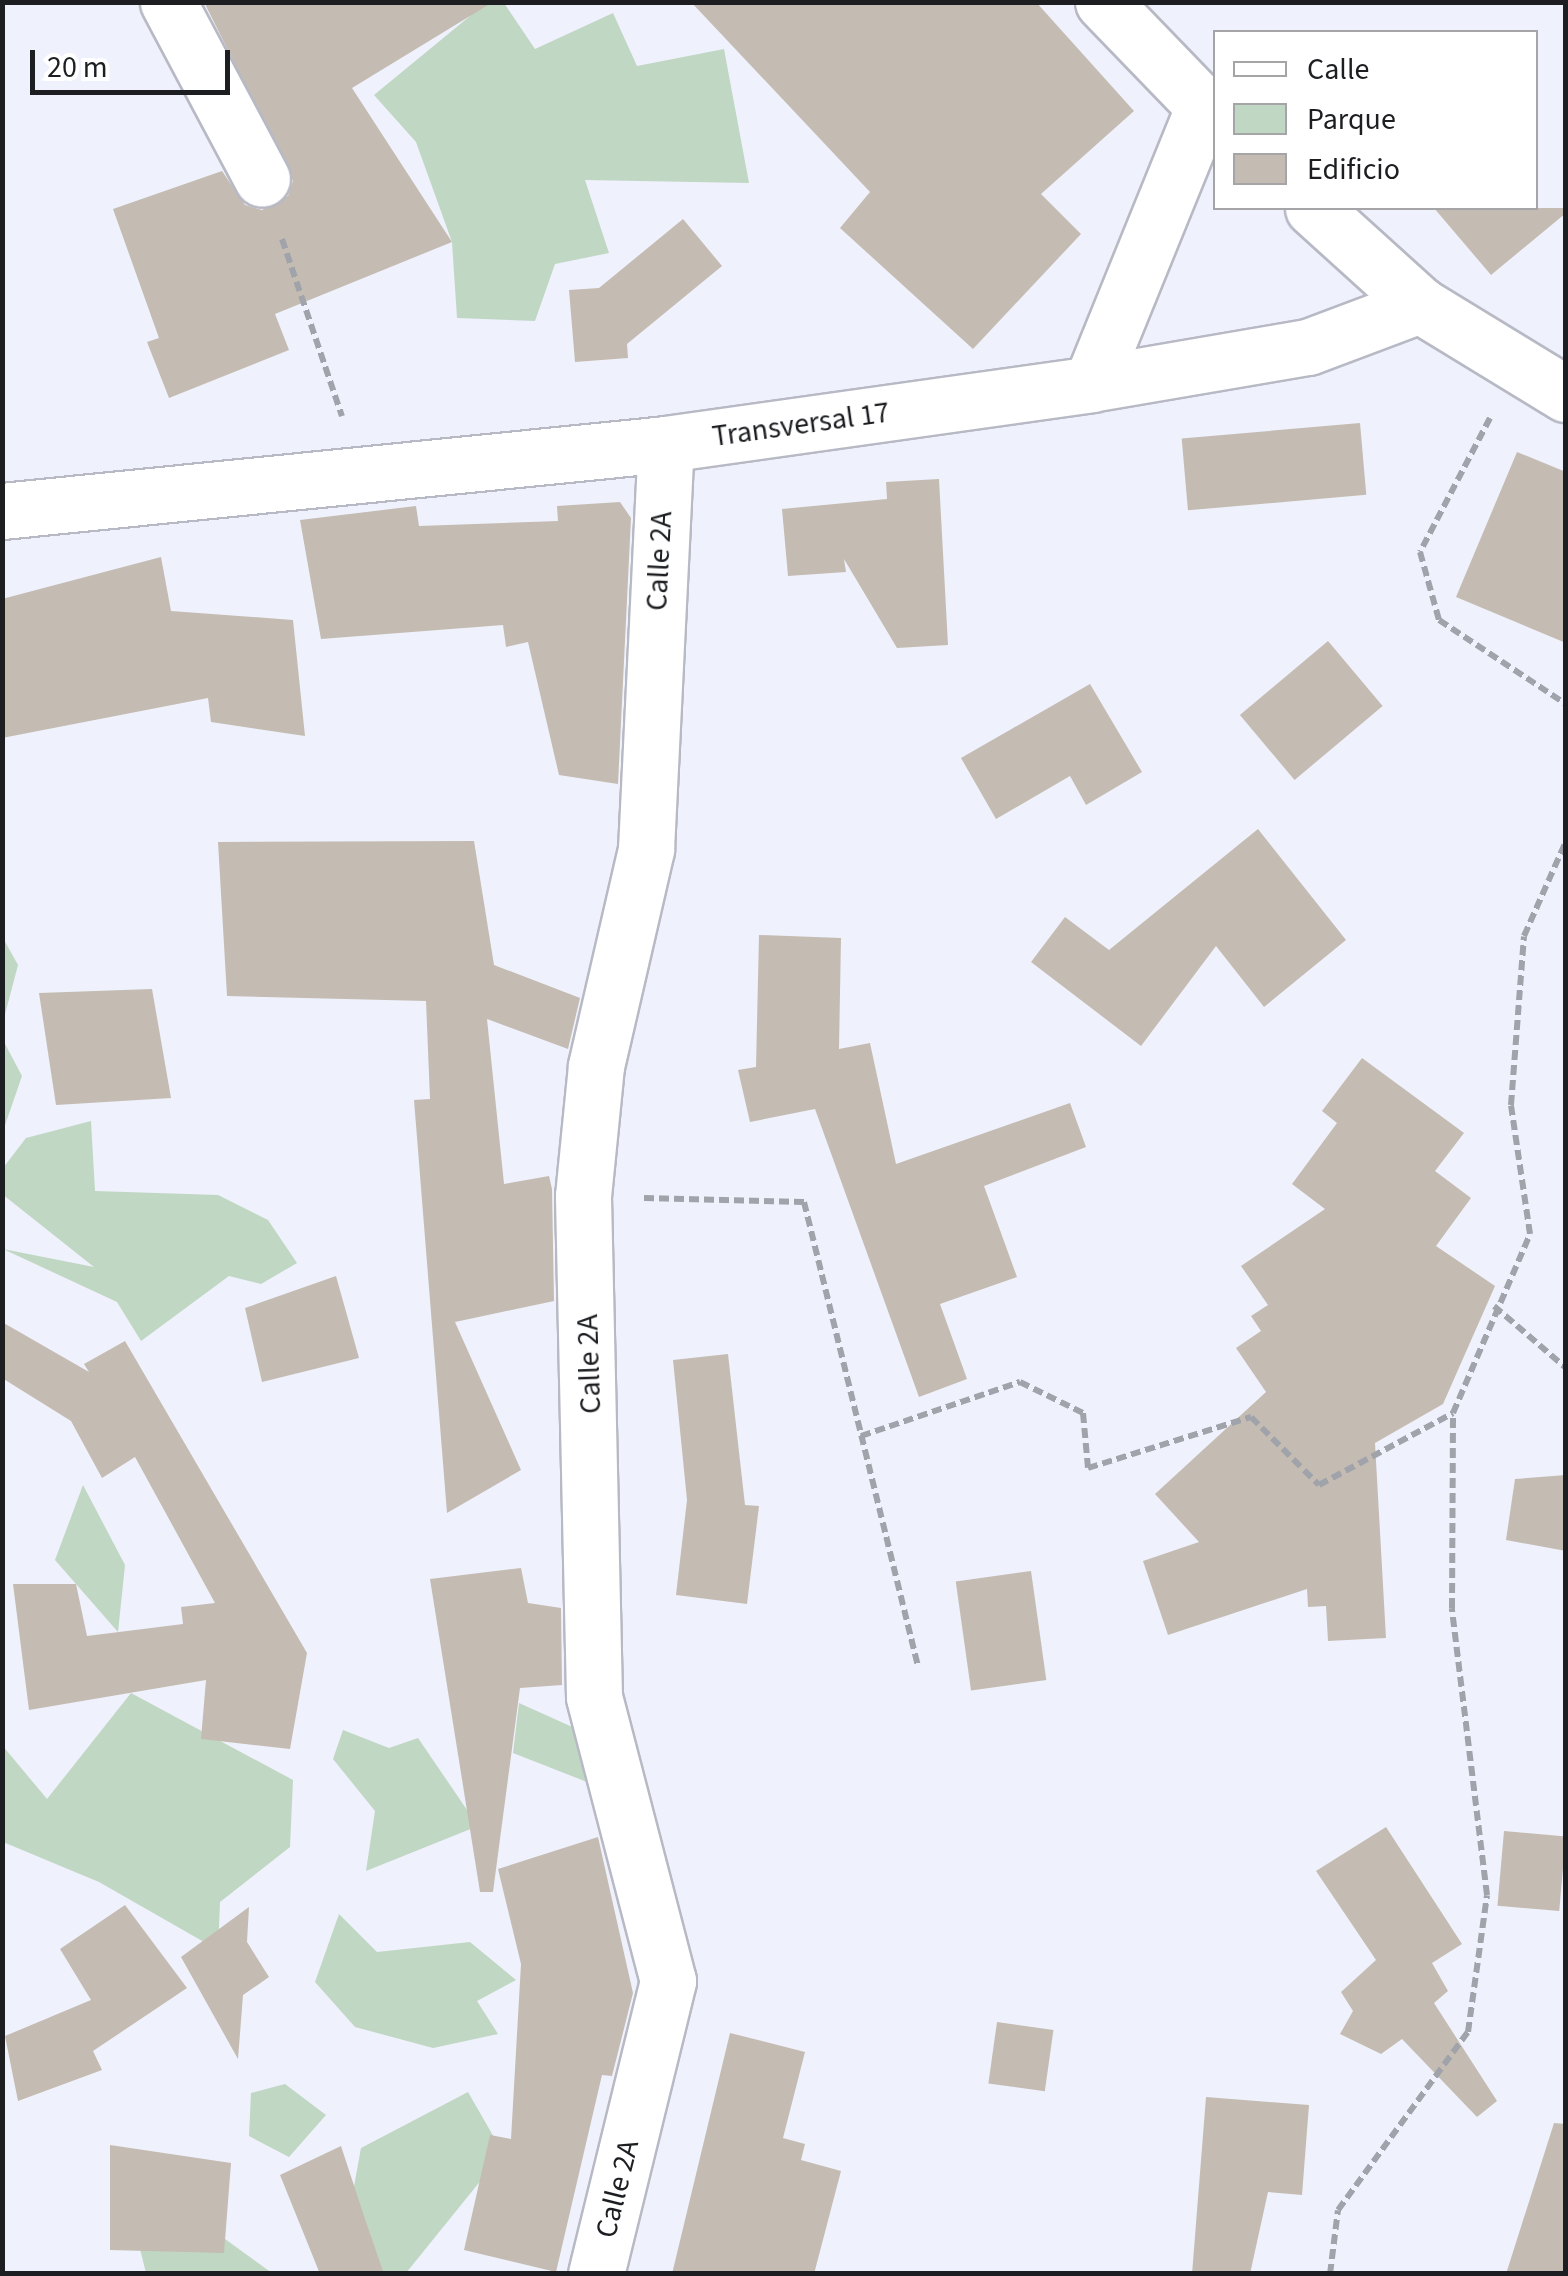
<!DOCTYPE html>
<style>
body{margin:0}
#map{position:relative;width:1568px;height:2276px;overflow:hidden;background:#eff1fc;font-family:"Source Sans 3",sans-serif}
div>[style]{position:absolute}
.green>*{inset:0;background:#c0d7c3}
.building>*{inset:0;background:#c4bcb2;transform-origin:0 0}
.path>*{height:6px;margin-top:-3px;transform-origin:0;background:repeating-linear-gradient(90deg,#a1a3ab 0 10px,transparent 0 15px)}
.roads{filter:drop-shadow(2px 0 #b7b9c4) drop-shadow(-2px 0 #b7b9c4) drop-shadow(0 2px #b7b9c4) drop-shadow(0 -2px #b7b9c4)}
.minor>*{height:55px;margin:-27.5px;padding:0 27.5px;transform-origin:27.5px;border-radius:27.5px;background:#fff}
span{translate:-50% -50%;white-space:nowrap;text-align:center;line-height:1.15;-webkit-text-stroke:10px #fff;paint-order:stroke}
.street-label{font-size:30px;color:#1d1e22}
.frame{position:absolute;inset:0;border:5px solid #1d1e22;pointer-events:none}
.legend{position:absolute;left:1213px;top:30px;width:325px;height:180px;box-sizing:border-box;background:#fff;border:2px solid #a5a5a7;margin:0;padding:12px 18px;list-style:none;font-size:30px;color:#1d1e22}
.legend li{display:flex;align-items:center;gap:20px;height:50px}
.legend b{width:50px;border:2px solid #a5a5a7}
.scale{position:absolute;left:30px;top:50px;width:200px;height:45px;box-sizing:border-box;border:5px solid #1d1e22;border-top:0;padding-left:12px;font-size:30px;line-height:35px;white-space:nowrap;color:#1d1e22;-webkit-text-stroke:8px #fff;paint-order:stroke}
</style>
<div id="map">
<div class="green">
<div style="clip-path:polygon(464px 3px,504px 3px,535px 49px,613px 13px,637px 66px,724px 49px,749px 183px,585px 180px,609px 253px,555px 264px,535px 321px,457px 318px,452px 242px,416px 142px,374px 95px,470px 16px)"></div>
<div style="clip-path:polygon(3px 938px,18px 965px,3px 1022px)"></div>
<div style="clip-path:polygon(3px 1040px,22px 1076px,3px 1131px)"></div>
<div style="clip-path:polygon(91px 1121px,95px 1191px,218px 1195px,268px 1220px,297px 1263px,261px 1284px,229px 1276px,141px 1341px,117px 1302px,3px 1249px,94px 1267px,2px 1194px,3px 1168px,26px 1138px)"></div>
<div style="clip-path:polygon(83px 1485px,125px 1565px,118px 1632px,55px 1560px)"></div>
<div style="clip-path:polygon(131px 1693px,293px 1780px,290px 1847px,220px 1902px,218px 1950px,99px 1882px,3px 1842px,2px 1745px,47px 1799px)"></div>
<div style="clip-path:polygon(519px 1703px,579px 1730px,587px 1782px,513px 1753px)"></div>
<div style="clip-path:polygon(343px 1730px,389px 1748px,418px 1738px,478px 1826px,366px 1871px,375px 1811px,333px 1759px)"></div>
<div style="clip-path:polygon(339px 1914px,377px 1952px,470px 1942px,516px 1980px,477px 2001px,498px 2034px,433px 2048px,355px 2027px,315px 1982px)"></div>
<div style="clip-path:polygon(285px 2084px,326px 2115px,289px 2157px,249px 2136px,251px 2093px)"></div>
<div style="clip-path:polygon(468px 2092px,503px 2153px,406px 2273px,338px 2274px,361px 2148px)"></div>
<div style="clip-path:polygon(188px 2212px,272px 2273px,146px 2273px,138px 2241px)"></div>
</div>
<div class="building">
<div style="clip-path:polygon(204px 2px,493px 2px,352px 88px,452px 242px,275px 314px,289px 350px,169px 398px,147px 342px,159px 338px,113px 209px,222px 171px,245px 205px,262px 210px,288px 196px,293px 181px)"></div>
<div style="clip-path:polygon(691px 2px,1036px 2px,1134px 111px,1041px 194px,1081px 234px,973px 349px,840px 228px,870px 192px)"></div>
<div style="clip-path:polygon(1434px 208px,1566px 208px,1566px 213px,1491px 275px)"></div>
<div style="clip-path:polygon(683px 219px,722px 266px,627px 344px,628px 358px,575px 362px,569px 290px,599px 288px)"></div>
<div style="left:1360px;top:423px;width:72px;height:179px;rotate:85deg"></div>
<div style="clip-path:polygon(1517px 452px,1566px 472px,1566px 643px,1456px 597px)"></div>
<div style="clip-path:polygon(939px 479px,948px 645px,897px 648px,844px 559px,846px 572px,788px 576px,782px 509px,887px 499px,886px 482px)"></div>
<div style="clip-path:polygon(620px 502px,631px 518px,618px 784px,559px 775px,528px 642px,506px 647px,503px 625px,321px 639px,300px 520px,416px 506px,419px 526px,558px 521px,557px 506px)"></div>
<div style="clip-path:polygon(161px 557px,171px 611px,293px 620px,305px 736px,211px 722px,208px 698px,2px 738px,2px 599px)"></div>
<div style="left:1328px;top:641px;width:85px;height:115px;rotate:50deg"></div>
<div style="clip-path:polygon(1090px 684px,1142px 772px,1086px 805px,1070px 776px,996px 819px,961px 758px)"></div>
<div style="clip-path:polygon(1258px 829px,1346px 940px,1264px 1007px,1216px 946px,1141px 1046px,1031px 962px,1065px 917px,1109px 950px)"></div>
<div style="clip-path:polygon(474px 841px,494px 965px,580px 998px,568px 1049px,487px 1019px,504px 1184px,549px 1176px,552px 1189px,554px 1301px,455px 1322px,521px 1470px,447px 1513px,414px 1100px,430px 1099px,426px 1001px,227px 996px,218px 842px)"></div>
<div style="clip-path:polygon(759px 935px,841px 938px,839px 1049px,870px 1043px,896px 1164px,1070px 1103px,1086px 1147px,984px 1186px,1017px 1277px,940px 1304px,967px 1379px,919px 1397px,815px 1109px,750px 1122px,738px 1070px,756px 1067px)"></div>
<div style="clip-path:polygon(152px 989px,171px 1098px,56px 1105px,39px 993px)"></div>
<div style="clip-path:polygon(1362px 1058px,1464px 1133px,1435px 1171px,1471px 1198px,1436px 1246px,1495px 1286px,1443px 1404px,1375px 1443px,1386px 1638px,1328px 1641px,1326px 1606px,1308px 1607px,1307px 1589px,1168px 1635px,1143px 1561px,1199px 1542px,1155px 1494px,1266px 1392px,1236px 1348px,1261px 1331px,1251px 1316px,1268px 1305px,1241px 1266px,1325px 1209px,1292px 1184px,1337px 1123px,1322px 1111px)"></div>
<div style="clip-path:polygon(336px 1276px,359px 1358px,262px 1382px,245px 1308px)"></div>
<div style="clip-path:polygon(2px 1322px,89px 1372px,84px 1364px,125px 1341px,307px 1653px,290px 1749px,201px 1739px,206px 1680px,29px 1710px,13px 1584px,76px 1584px,87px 1636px,183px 1624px,181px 1607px,215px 1603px,135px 1457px,102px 1478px,71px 1421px,2px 1378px)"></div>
<div style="clip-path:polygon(728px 1354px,745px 1505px,759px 1506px,747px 1604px,676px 1595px,687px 1500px,673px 1360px)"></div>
<div style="clip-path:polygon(1566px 1475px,1566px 1551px,1506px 1540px,1515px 1479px)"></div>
<div style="clip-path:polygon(521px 1568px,528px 1603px,561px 1608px,562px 1685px,520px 1688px,493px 1892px,480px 1892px,430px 1579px)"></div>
<div style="left:1031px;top:1571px;width:110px;height:76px;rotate:82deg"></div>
<div style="clip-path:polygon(1386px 1827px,1462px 1944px,1432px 1963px,1448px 1991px,1434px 2003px,1497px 2101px,1477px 2117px,1402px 2039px,1381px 2054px,1340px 2034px,1353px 2011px,1341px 1992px,1376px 1960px,1316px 1871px)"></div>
<div style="left:1504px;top:1831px;width:62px;height:75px;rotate:5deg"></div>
<div style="clip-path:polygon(598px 1837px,633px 1993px,612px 2076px,602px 2075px,556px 2272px,464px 2250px,490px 2135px,511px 2139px,521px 1964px,498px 1869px)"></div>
<div style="clip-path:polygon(125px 1905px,187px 1988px,93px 2051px,102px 2070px,18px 2101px,5px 2036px,91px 2000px,60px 1949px)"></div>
<div style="clip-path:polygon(249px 1907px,247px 1942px,269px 1977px,243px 1995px,238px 2059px,181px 1957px)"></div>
<div style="left:997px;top:2022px;width:57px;height:62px;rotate:8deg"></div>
<div style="clip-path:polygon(730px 2033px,805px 2052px,783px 2138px,805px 2144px,801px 2160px,841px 2171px,814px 2274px,672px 2274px)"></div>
<div style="clip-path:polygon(1206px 2097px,1309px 2105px,1302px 2195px,1268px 2192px,1250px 2274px,1192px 2274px)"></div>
<div style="clip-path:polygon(1554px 2123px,1566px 2124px,1566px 2274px,1506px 2274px)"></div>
<div style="clip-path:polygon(110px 2145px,231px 2163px,224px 2253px,110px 2250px)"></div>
<div style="clip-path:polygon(341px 2146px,364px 2216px,384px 2274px,320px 2274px,280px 2175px)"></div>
</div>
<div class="path">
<div style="left:282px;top:239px;width:187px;rotate:71.3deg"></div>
<div style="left:1490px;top:418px;width:151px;rotate:117.6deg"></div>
<div style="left:1420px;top:552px;width:71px;rotate:74.4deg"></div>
<div style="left:1439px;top:620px;width:152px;rotate:33.5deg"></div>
<div style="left:644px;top:1198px;width:160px;rotate:1.4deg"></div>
<div style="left:804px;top:1202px;width:479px;rotate:76.2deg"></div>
<div style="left:1494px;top:1306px;width:95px;rotate:40.7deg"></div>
<div style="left:861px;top:1436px;width:168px;rotate:-18.8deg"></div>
<div style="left:1020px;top:1382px;width:70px;rotate:26.2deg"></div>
<div style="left:1083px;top:1413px;width:55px;rotate:84.8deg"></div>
<div style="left:1088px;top:1468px;width:171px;rotate:-17.4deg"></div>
<div style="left:1251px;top:1417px;width:96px;rotate:45deg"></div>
<div style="left:1319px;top:1485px;width:152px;rotate:-28.2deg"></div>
<div style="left:1330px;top:2274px;width:64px;rotate:-82.9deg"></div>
<div style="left:1338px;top:2210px;width:220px;rotate:-53.9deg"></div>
<div style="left:1468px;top:2032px;width:138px;rotate:-82.1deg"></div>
<div style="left:1487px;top:1895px;width:289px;rotate:-97deg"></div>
<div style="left:1452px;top:1608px;width:195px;rotate:-89.7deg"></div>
<div style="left:1453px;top:1413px;width:195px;rotate:-66.7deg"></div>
<div style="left:1530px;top:1234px;width:130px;rotate:-98.4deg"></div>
<div style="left:1511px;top:1105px;width:169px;rotate:-85.6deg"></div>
<div style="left:1524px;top:936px;width:104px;rotate:-66.1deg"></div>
</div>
<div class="roads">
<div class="minor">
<div style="left:168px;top:2px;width:200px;rotate:62deg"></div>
<div style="left:1103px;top:2px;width:163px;rotate:46deg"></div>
<div style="left:1313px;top:208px;width:144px;rotate:42.2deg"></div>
<div style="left:1420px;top:305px;width:171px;rotate:31.4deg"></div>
<div style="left:1091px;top:384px;width:298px;rotate:-67.9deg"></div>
<div style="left:2px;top:511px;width:667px;rotate:-5.76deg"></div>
<div style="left:666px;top:444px;width:429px;rotate:-8deg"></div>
<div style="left:1091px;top:384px;width:220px;rotate:-9.7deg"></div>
<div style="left:1308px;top:347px;width:120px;rotate:-20.6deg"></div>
<div style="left:596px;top:2274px;width:302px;rotate:-76.2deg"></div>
<div style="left:668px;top:1981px;width:293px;rotate:-104.6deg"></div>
<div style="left:594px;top:1697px;width:501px;rotate:-91.26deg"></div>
<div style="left:583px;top:1196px;width:131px;rotate:-84.3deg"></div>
<div style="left:596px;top:1066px;width:223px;rotate:-77deg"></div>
<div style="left:646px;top:849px;width:405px;rotate:-87.2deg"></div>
</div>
</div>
<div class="street-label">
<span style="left:801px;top:425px;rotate:-8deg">Transversal 17</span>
<span style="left:660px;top:561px;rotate:-87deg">Calle 2A</span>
<span style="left:590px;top:1364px;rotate:-92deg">Calle 2A</span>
<span style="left:618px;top:2189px;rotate:-76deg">Calle 2A</span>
</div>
<div class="frame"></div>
<ul class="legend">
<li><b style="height:12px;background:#fff"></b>Calle</li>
<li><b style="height:28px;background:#c0d7c3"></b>Parque</li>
<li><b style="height:28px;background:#c4bcb2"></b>Edificio</li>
</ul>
<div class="scale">20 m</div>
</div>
